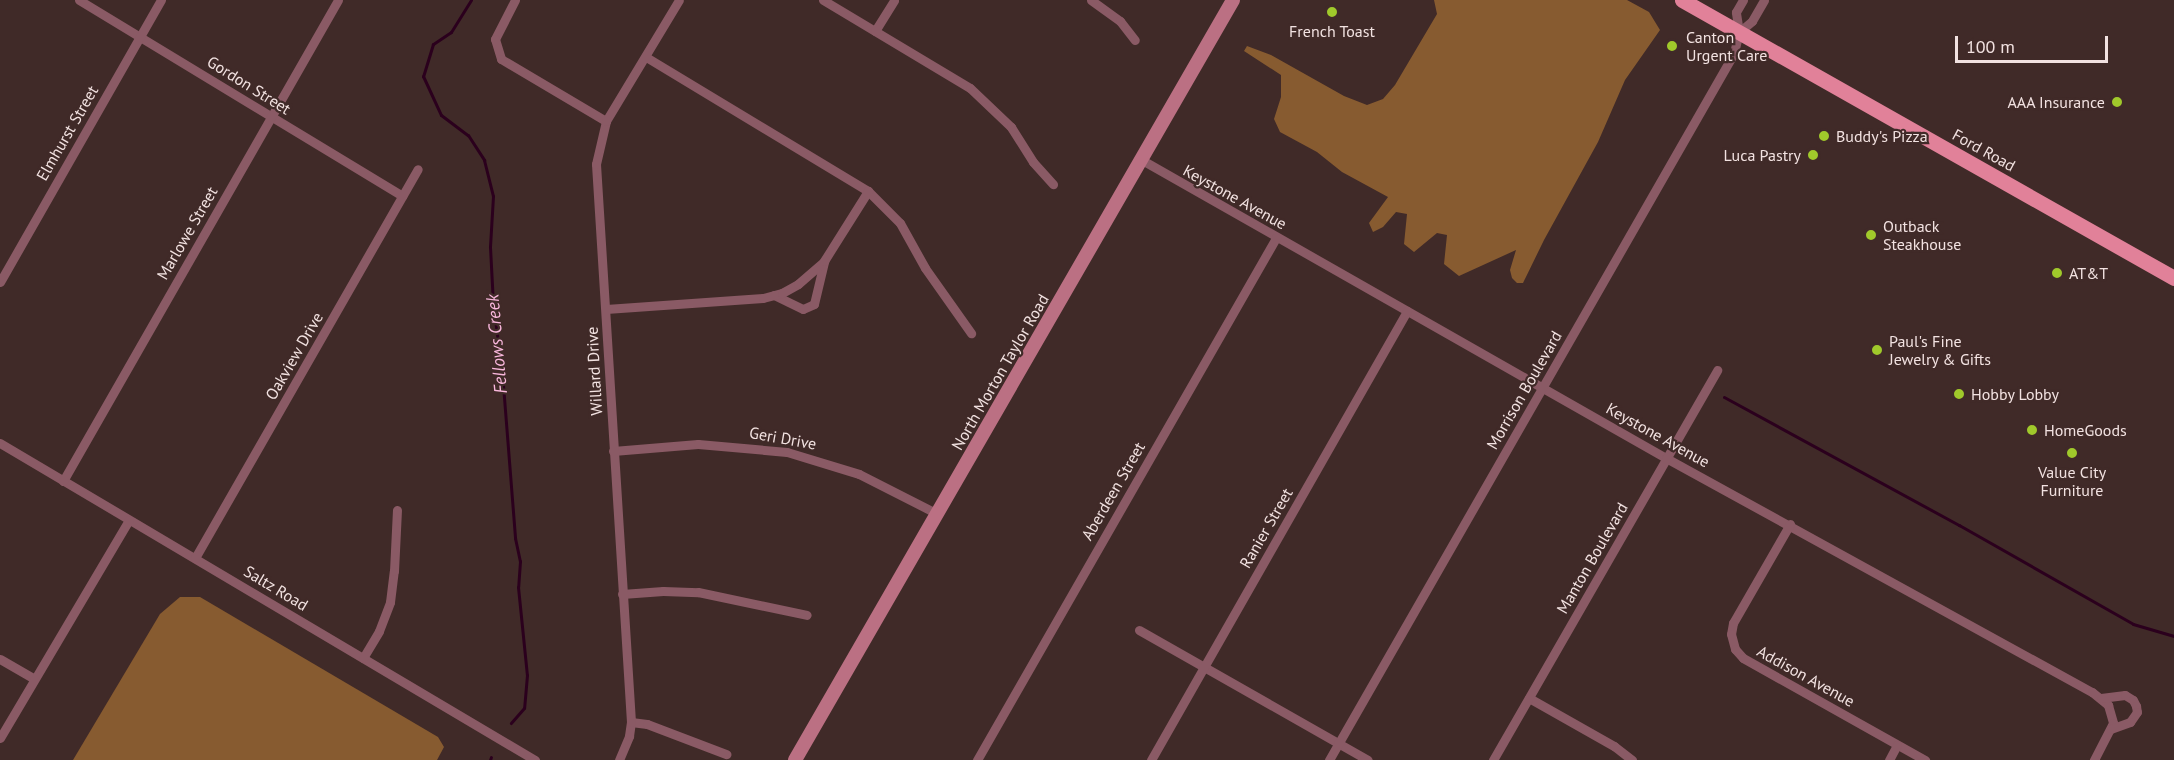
<!DOCTYPE html>
<style>
body{margin:0}
#map{position:relative;width:2174px;height:760px;overflow:hidden;background:#402a28;font-family:"PT Sans",sans-serif}
div>[style]{position:absolute}
.forest>*{inset:0;background:#875b30}
.stream>*{height:3px;margin:-1.5px;padding:0 1.5px;transform-origin:1.5px;border-radius:1.5px;background:#2b001d}
.street>*{height:9px;margin:-4.5px;padding:0 4.5px;transform-origin:4.5px;border-radius:4.5px;background:#8a5a65}
.secondary>*{height:14px;margin:-7px;padding:0 7px;transform-origin:7px;border-radius:7px;background:#bb7083}
.primary>*{height:15px;margin:-7.5px;padding:0 7.5px;transform-origin:7.5px;border-radius:7.5px;background:#e18199}
.dots>*{width:16px;height:16px;translate:-50% -50%;box-sizing:border-box;border:3px solid #402a28;border-radius:50%}
span{translate:-50% -50%;white-space:nowrap;text-align:center;line-height:1.15;-webkit-text-stroke:4.5px #402a28;paint-order:stroke}
.poi-label{font-size:16px;color:#f2e2e1}
.left{translate:0 -50%;text-align:left}
.right{translate:-100% -50%;text-align:right}
.street-label{font-size:16px;color:#f2e2e1}
.water-label{font-size:18px;color:#f9b7dc;font-style:italic}
.scale{position:absolute;left:1955px;top:36px;width:153px;height:27px;box-sizing:border-box;border:3px solid #f2e2e1;border-top:0;padding-left:8px;font-size:18px;line-height:21px;white-space:nowrap;color:#f2e2e1;-webkit-text-stroke:4px #402a28;paint-order:stroke}
</style>
<div id="map">
<div class="forest">
<div style="clip-path:polygon(1434px 0,1627px 0,1649px 12px,1660px 30px,1625px 80px,1598px 142px,1544px 240px,1523px 283px,1517px 283px,1512px 278px,1510px 270px,1516px 250px,1459px 276px,1444px 264px,1447px 235px,1437px 233px,1414px 252px,1404px 244px,1407px 214px,1396px 212px,1383px 227px,1373px 232px,1369px 223px,1388px 197px,1342px 172px,1317px 152px,1280px 132px,1274px 119px,1281px 97px,1281px 75px,1244px 51px,1247px 46px,1271px 55px,1344px 96px,1367px 105px,1383px 99px,1395px 85px,1437px 14px)"></div>
<div style="clip-path:polygon(180px 597px,200px 597px,438px 737px,444px 747px,437px 760px,73px 760px,160px 614px)"></div>
</div>
<div class="stream">
<div style="left:471px;top:0;width:38px;rotate:122deg"></div>
<div style="left:451px;top:32px;width:22px;rotate:146deg"></div>
<div style="left:433px;top:44px;width:34px;rotate:107deg"></div>
<div style="left:423px;top:76px;width:43px;rotate:65.2deg"></div>
<div style="left:441px;top:115px;width:34px;rotate:37deg"></div>
<div style="left:468px;top:135px;width:30px;rotate:57deg"></div>
<div style="left:484px;top:160px;width:37px;rotate:76deg"></div>
<div style="left:493px;top:196px;width:51px;rotate:93.4deg"></div>
<div style="left:490px;top:247px;width:57px;rotate:87deg"></div>
<div style="left:493px;top:304px;width:69px;rotate:82.5deg"></div>
<div style="left:502px;top:372px;width:167px;rotate:85.5deg"></div>
<div style="left:515px;top:538px;width:24px;rotate:78deg"></div>
<div style="left:520px;top:561px;width:26px;rotate:94deg"></div>
<div style="left:518px;top:587px;width:88px;rotate:84.2deg"></div>
<div style="left:527px;top:675px;width:33px;rotate:95deg"></div>
<div style="left:524px;top:708px;width:20px;rotate:131deg"></div>
<div style="left:1724px;top:397px;width:268px;rotate:28.6deg"></div>
<div style="left:1959px;top:525px;width:200px;rotate:29.6deg"></div>
<div style="left:2133px;top:624px;width:43px;rotate:16.3deg"></div>
<div style="left:490px;top:760px;width:3px;rotate:-72deg"></div>
</div>
<div class="street">
<div style="left:79px;top:0;width:378px;rotate:31.2deg"></div>
<div style="left:515px;top:0;width:44px;rotate:117.1deg"></div>
<div style="left:495px;top:39px;width:21px;rotate:73deg"></div>
<div style="left:501px;top:59px;width:122px;rotate:30.6deg"></div>
<div style="left:823px;top:0;width:171px;rotate:30.9deg"></div>
<div style="left:970px;top:88px;width:57px;rotate:43.6deg"></div>
<div style="left:1011px;top:127px;width:41px;rotate:57.8deg"></div>
<div style="left:1033px;top:162px;width:30px;rotate:48deg"></div>
<div style="left:1091px;top:0;width:36px;rotate:36deg"></div>
<div style="left:1120px;top:21px;width:24px;rotate:52deg"></div>
<div style="left:875px;top:31px;width:36px;rotate:-58deg"></div>
<div style="left:1739px;top:32px;width:17px;rotate:-40deg"></div>
<div style="left:1752px;top:21px;width:24px;rotate:-60deg"></div>
<div style="left:646px;top:57px;width:259px;rotate:31.1deg"></div>
<div style="left:868px;top:191px;width:45px;rotate:45deg"></div>
<div style="left:900px;top:223px;width:51px;rotate:60.9deg"></div>
<div style="left:925px;top:268px;width:80px;rotate:54.7deg"></div>
<div style="left:1142px;top:160px;width:603px;rotate:29.63deg"></div>
<div style="left:1666px;top:458px;width:486px;rotate:28.8deg"></div>
<div style="left:2092px;top:692px;width:21px;rotate:39deg"></div>
<div style="left:2108px;top:705px;width:19px;rotate:74deg"></div>
<div style="left:2113px;top:723px;width:42px;rotate:117.2deg"></div>
<div style="left:0;top:282px;width:325px;rotate:-60.3deg"></div>
<div style="left:774px;top:295px;width:32px;rotate:26deg"></div>
<div style="left:803px;top:309px;width:12px;rotate:-24deg"></div>
<div style="left:814px;top:304px;width:43px;rotate:-76.6deg"></div>
<div style="left:606px;top:309px;width:157px;rotate:-4deg"></div>
<div style="left:763px;top:298px;width:20px;rotate:-15deg"></div>
<div style="left:782px;top:293px;width:18px;rotate:-29deg"></div>
<div style="left:798px;top:284px;width:35px;rotate:-41deg"></div>
<div style="left:824px;top:261px;width:83px;rotate:-57.8deg"></div>
<div style="left:0;top:443px;width:622px;rotate:30.65deg"></div>
<div style="left:613px;top:451px;width:85px;rotate:-4.7deg"></div>
<div style="left:698px;top:444px;width:89px;rotate:5.1deg"></div>
<div style="left:787px;top:452px;width:75px;rotate:17deg"></div>
<div style="left:859px;top:474px;width:86px;rotate:26.9deg"></div>
<div style="left:63px;top:481px;width:554px;rotate:-60.24deg"></div>
<div style="left:1790px;top:524px;width:114px;rotate:119.9deg"></div>
<div style="left:1733px;top:623px;width:11px;rotate:100deg"></div>
<div style="left:1731px;top:634px;width:16px;rotate:75deg"></div>
<div style="left:1735px;top:649px;width:12px;rotate:48deg"></div>
<div style="left:1743px;top:658px;width:209px;rotate:29.3deg"></div>
<div style="left:195px;top:558px;width:448px;rotate:-60.2deg"></div>
<div style="left:622px;top:594px;width:41px;rotate:-4.2deg"></div>
<div style="left:663px;top:591px;width:35px;rotate:2deg"></div>
<div style="left:698px;top:592px;width:111px;rotate:11.9deg"></div>
<div style="left:1139px;top:630px;width:263px;rotate:29.6deg"></div>
<div style="left:363px;top:658px;width:31px;rotate:-59deg"></div>
<div style="left:379px;top:631px;width:31px;rotate:-69deg"></div>
<div style="left:390px;top:602px;width:31px;rotate:-83deg"></div>
<div style="left:394px;top:571px;width:61px;rotate:-87.2deg"></div>
<div style="left:0;top:659px;width:39px;rotate:30deg"></div>
<div style="left:1529px;top:698px;width:98px;rotate:29.5deg"></div>
<div style="left:1614px;top:746px;width:23px;rotate:38deg"></div>
<div style="left:2101px;top:698px;width:24px;rotate:-7deg"></div>
<div style="left:2125px;top:695px;width:9px;rotate:32deg"></div>
<div style="left:2133px;top:700px;width:7px;rotate:63deg"></div>
<div style="left:2136px;top:706px;width:6px;rotate:81deg"></div>
<div style="left:2137px;top:712px;width:12px;rotate:125deg"></div>
<div style="left:2130px;top:722px;width:20px;rotate:160deg"></div>
<div style="left:631px;top:722px;width:16px;rotate:7deg"></div>
<div style="left:647px;top:724px;width:85px;rotate:20.8deg"></div>
<div style="left:0;top:738px;width:253px;rotate:-59.4deg"></div>
<div style="left:619px;top:760px;width:26px;rotate:-67deg"></div>
<div style="left:629px;top:736px;width:14px;rotate:-82deg"></div>
<div style="left:631px;top:722px;width:559px;rotate:-93.59deg"></div>
<div style="left:596px;top:164px;width:44px;rotate:-76.9deg"></div>
<div style="left:606px;top:121px;width:141px;rotate:-58.9deg"></div>
<div style="left:977px;top:760px;width:602px;rotate:-60.2deg"></div>
<div style="left:1151px;top:760px;width:517px;rotate:-60.31deg"></div>
<div style="left:1329px;top:760px;width:815px;rotate:-60.19deg"></div>
<div style="left:1734px;top:53px;width:22px;rotate:-77deg"></div>
<div style="left:1739px;top:32px;width:20px;rotate:-99deg"></div>
<div style="left:1736px;top:12px;width:14px;rotate:-60deg"></div>
<div style="left:1493px;top:760px;width:450px;rotate:-60.1deg"></div>
<div style="left:1889px;top:760px;width:17px;rotate:-62deg"></div>
</div>
<div class="secondary">
<div style="left:795px;top:760px;width:877px;rotate:-60.04deg"></div>
</div>
<div class="primary">
<div style="left:1682px;top:0;width:565px;rotate:29.47deg"></div>
</div>
<div class="dots">
<div style="left:1332px;top:12px;background:#a0c92b"></div>
<div style="left:1672px;top:46px;background:#a0c92b"></div>
<div style="left:2117px;top:102px;background:#a0c92b"></div>
<div style="left:1824px;top:136px;background:#a0c92b"></div>
<div style="left:1813px;top:155px;background:#a0c92b"></div>
<div style="left:1871px;top:235px;background:#a0c92b"></div>
<div style="left:2057px;top:273px;background:#a0c92b"></div>
<div style="left:1877px;top:350px;background:#a0c92b"></div>
<div style="left:1959px;top:394px;background:#a0c92b"></div>
<div style="left:2032px;top:430px;background:#a0c92b"></div>
<div style="left:2072px;top:453px;background:#a0c92b"></div>
</div>
<div class="poi-label">
<span style="left:1332px;top:31px">French Toast</span>
<span class="left" style="left:1686px;top:46px">Canton<br>Urgent Care</span>
<span class="right" style="left:2105px;top:102px">AAA Insurance</span>
<span class="left" style="left:1836px;top:136px">Buddy's Pizza</span>
<span class="right" style="left:1801px;top:155px">Luca Pastry</span>
<span class="left" style="left:1883px;top:235px">Outback<br>Steakhouse</span>
<span class="left" style="left:2069px;top:273px">AT&amp;T</span>
<span class="left" style="left:1889px;top:350px">Paul's Fine<br>Jewelry &amp; Gifts</span>
<span class="left" style="left:1971px;top:394px">Hobby Lobby</span>
<span class="left" style="left:2044px;top:430px">HomeGoods</span>
<span style="left:2072px;top:481px">Value City<br>Furniture</span>
</div>
<div class="street-label">
<span style="left:249px;top:85px;rotate:32deg">Gordon Street</span>
<span style="left:67px;top:133px;rotate:-60deg">Elmhurst Street</span>
<span style="left:1984px;top:150px;rotate:29deg">Ford Road</span>
<span style="left:1235px;top:197px;rotate:29deg">Keystone Avenue</span>
<span style="left:187px;top:233px;rotate:-60deg">Marlowe Street</span>
<span style="left:294px;top:356px;rotate:-60deg">Oakview Drive</span>
<span style="left:594px;top:371px;rotate:-93deg">Willard Drive</span>
<span style="left:1000px;top:372px;rotate:-60deg">North Morton Taylor Road</span>
<span style="left:1524px;top:390px;rotate:-60deg">Morrison Boulevard</span>
<span style="left:1658px;top:435px;rotate:29deg">Keystone Avenue</span>
<span style="left:783px;top:438px;rotate:10deg">Geri Drive</span>
<span style="left:1113px;top:491px;rotate:-60deg">Aberdeen Street</span>
<span style="left:1266px;top:528px;rotate:-60deg">Ranier Street</span>
<span style="left:1592px;top:558px;rotate:-60deg">Manton Boulevard</span>
<span style="left:276px;top:588px;rotate:31deg">Saltz Road</span>
<span style="left:1806px;top:676px;rotate:29deg">Addison Avenue</span>
</div>
<div class="water-label">
<span style="left:497px;top:344px;rotate:-95deg">Fellows Creek</span>
</div>
<div class="scale">100 m</div>
</div>
